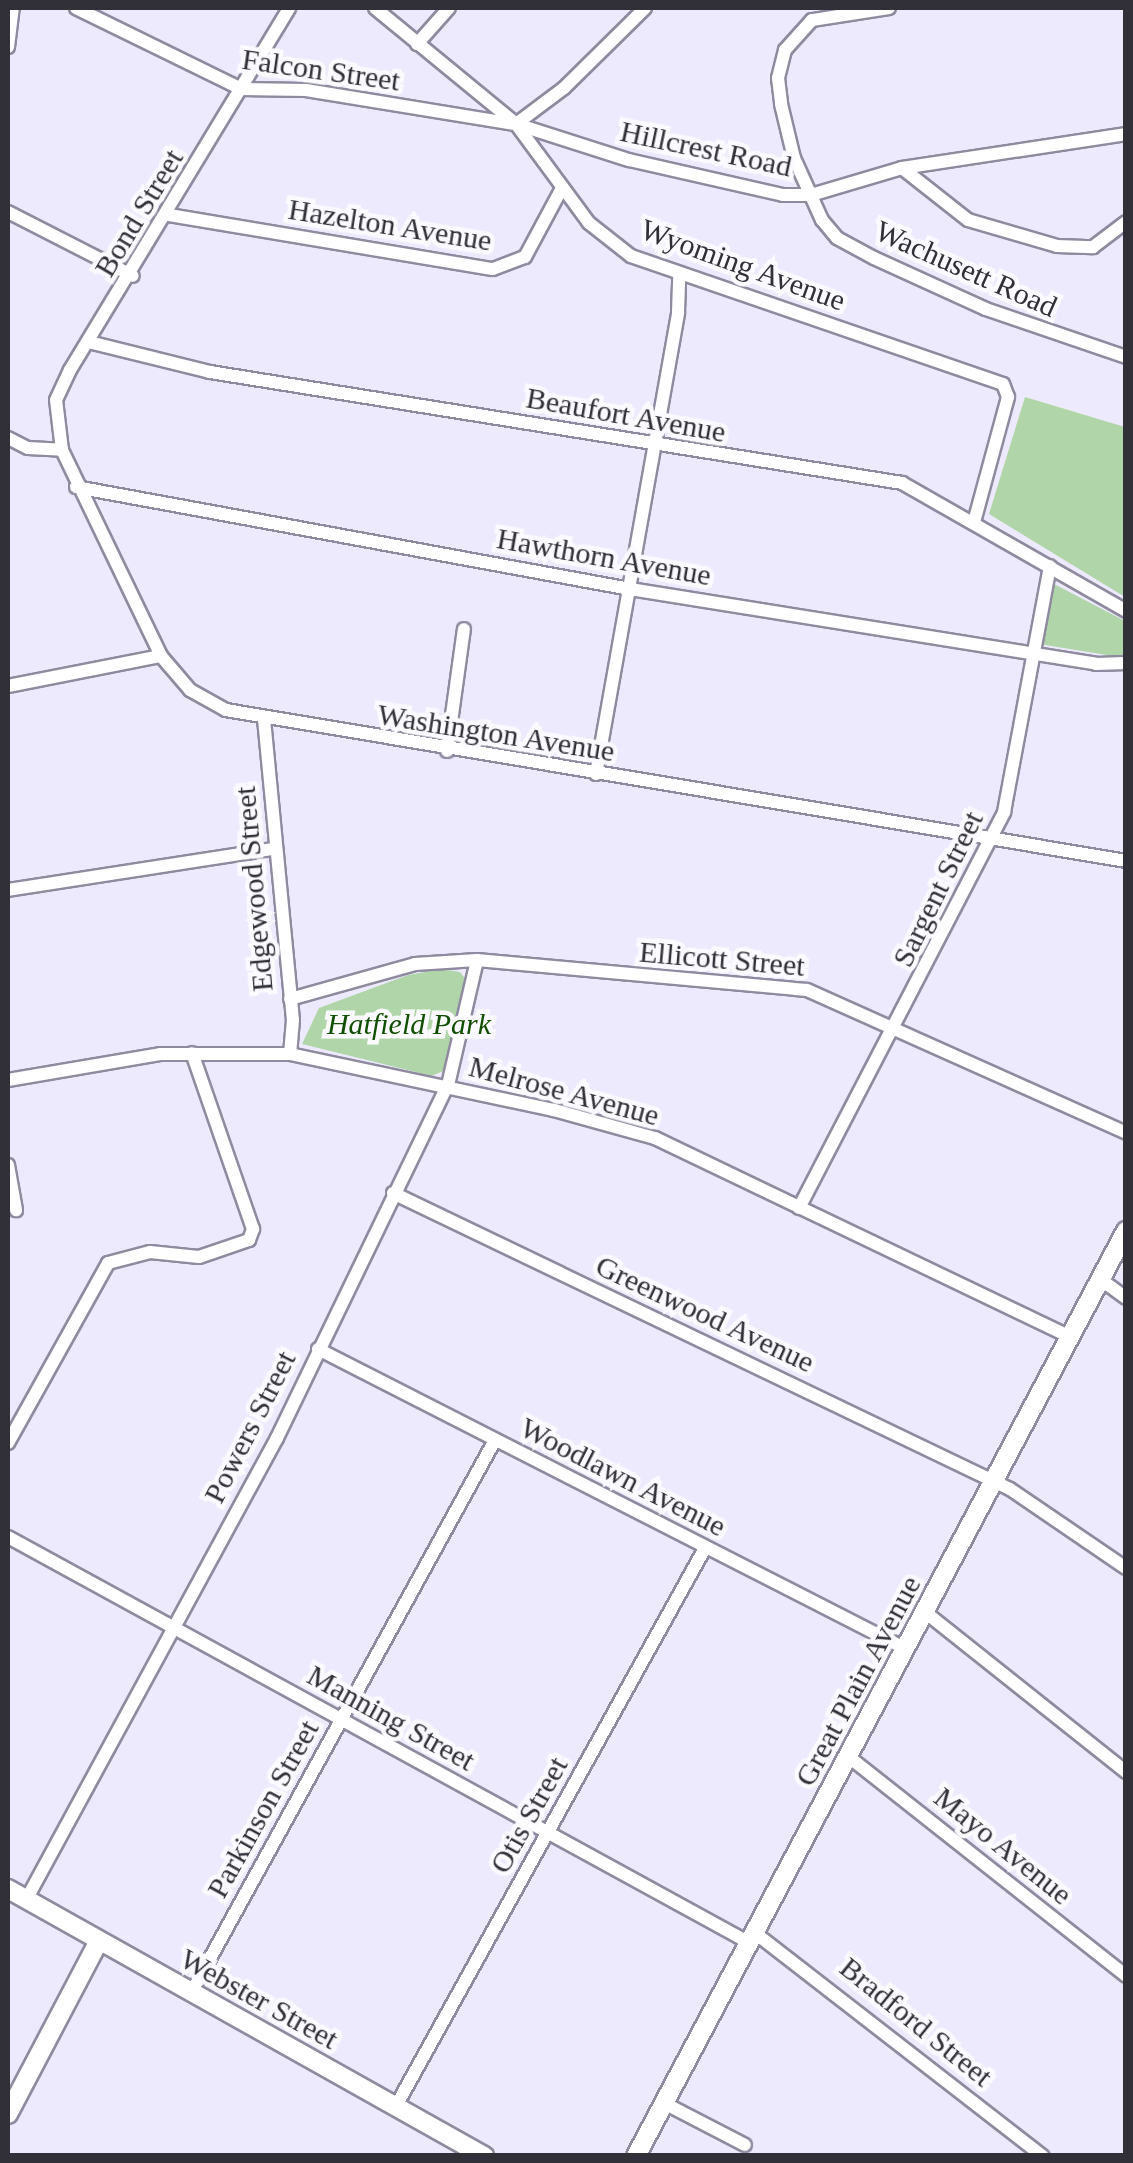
<!DOCTYPE html>
<style>
body{margin:0}
#map{position:relative;width:1133px;height:2163px;overflow:hidden;background:#eeeafd;font-family:Georgia,serif}
div>[style]{position:absolute}
.green>*{inset:0;background:#b0d5a9}
.roads{filter:drop-shadow(2px 0 #8f8a9f) drop-shadow(-2px 0 #8f8a9f) drop-shadow(0 2px #8f8a9f) drop-shadow(0 -2px #8f8a9f)}
.street>*{height:12px;margin:-6px;padding:0 6px;transform-origin:6px;border-radius:6px;background:#fff}
.secondary>*{height:18px;margin:-9px;padding:0 9px;transform-origin:9px;border-radius:9px;background:#fff}
span{translate:-50% -50%;white-space:nowrap;text-align:center;line-height:1.15;-webkit-text-stroke:9px #fbfafe;paint-order:stroke}
.street-label{font-size:30px;color:#312f37}
.park-label{font-size:30px;color:#104f00;font-style:italic}
.frame{position:absolute;inset:0;border:10px solid #312f37;pointer-events:none}
</style>
<div id="map">
<div class="green">
<div style="clip-path:polygon(1025px 397px,1125px 427px,1125px 597px,989px 514px)"></div>
<div style="clip-path:polygon(1054px 584px,1125px 621px,1125px 658px,1039px 644px)"></div>
<div style="clip-path:polygon(442px 969px,460px 972px,467px 981px,443px 1071px,432px 1076px,302px 1044px,319px 1008px,408px 975px)"></div>
</div>
<div class="roads">
<div class="street">
<div style="left:76px;top:8px;width:184px;rotate:26.1deg"></div>
<div style="left:241px;top:89px;width:65px;rotate:0.9deg"></div>
<div style="left:306px;top:90px;width:210px;rotate:9.3deg"></div>
<div style="left:375px;top:8px;width:183px;rotate:39.4deg"></div>
<div style="left:516px;top:124px;width:119px;rotate:17.7deg"></div>
<div style="left:629px;top:160px;width:158px;rotate:12.8deg"></div>
<div style="left:783px;top:195px;width:28px"></div>
<div style="left:811px;top:195px;width:95px;rotate:-16.5deg"></div>
<div style="left:902px;top:168px;width:227px;rotate:-8.6deg"></div>
<div style="left:889px;top:8px;width:78px;rotate:171.1deg"></div>
<div style="left:812px;top:20px;width:40px;rotate:132deg"></div>
<div style="left:785px;top:50px;width:29px;rotate:104deg"></div>
<div style="left:778px;top:78px;width:26px;rotate:83deg"></div>
<div style="left:781px;top:104px;width:56px;rotate:76.5deg"></div>
<div style="left:794px;top:158px;width:68px;rotate:65.7deg"></div>
<div style="left:822px;top:220px;width:23px;rotate:50deg"></div>
<div style="left:837px;top:238px;width:42px;rotate:28.4deg"></div>
<div style="left:874px;top:258px;width:123px;rotate:24.5deg"></div>
<div style="left:986px;top:309px;width:148px;rotate:18.9deg"></div>
<div style="left:417px;top:44px;width:48px;rotate:-48.4deg"></div>
<div style="left:8px;top:47px;width:39px;rotate:-83deg"></div>
<div style="left:516px;top:124px;width:123px;rotate:53.6deg"></div>
<div style="left:589px;top:223px;width:53px;rotate:38.2deg"></div>
<div style="left:631px;top:256px;width:393px;rotate:19deg"></div>
<div style="left:1003px;top:384px;width:14px;rotate:69deg"></div>
<div style="left:1008px;top:397px;width:130px;rotate:105.2deg"></div>
<div style="left:516px;top:124px;width:60px;rotate:-36.9deg"></div>
<div style="left:564px;top:88px;width:114px;rotate:-44.6deg"></div>
<div style="left:902px;top:168px;width:84px;rotate:38.2deg"></div>
<div style="left:968px;top:220px;width:93px;rotate:16.3deg"></div>
<div style="left:1057px;top:246px;width:36px;rotate:2deg"></div>
<div style="left:1093px;top:247px;width:41px;rotate:-37.1deg"></div>
<div style="left:8px;top:212px;width:140px;rotate:27.1deg"></div>
<div style="left:169px;top:215px;width:328px;rotate:9.5deg"></div>
<div style="left:493px;top:269px;width:34px;rotate:-21deg"></div>
<div style="left:525px;top:257px;width:76px;rotate:-61.8deg"></div>
<div style="left:89px;top:342px;width:125px;rotate:13.9deg"></div>
<div style="left:210px;top:372px;width:701px;rotate:9.11deg"></div>
<div style="left:902px;top:483px;width:258px;rotate:29.7deg"></div>
<div style="left:8px;top:438px;width:22px;rotate:27deg"></div>
<div style="left:28px;top:448px;width:34px;rotate:3deg"></div>
<div style="left:62px;top:450px;width:229px;rotate:64.3deg"></div>
<div style="left:161px;top:656px;width:45px;rotate:49.5deg"></div>
<div style="left:190px;top:690px;width:41px;rotate:29.1deg"></div>
<div style="left:226px;top:710px;width:913px;rotate:9.52deg"></div>
<div style="left:62px;top:450px;width:50px;rotate:-96.8deg"></div>
<div style="left:56px;top:400px;width:33px;rotate:-65deg"></div>
<div style="left:70px;top:370px;width:423px;rotate:-58.8deg"></div>
<div style="left:76px;top:487px;width:563px;rotate:10.43deg"></div>
<div style="left:630px;top:589px;width:472px;rotate:9.1deg"></div>
<div style="left:1096px;top:664px;width:30px;rotate:-2deg"></div>
<div style="left:8px;top:686px;width:156px;rotate:-11.1deg"></div>
<div style="left:264px;top:719px;width:302px;rotate:84.5deg"></div>
<div style="left:293px;top:1020px;width:34px;rotate:95deg"></div>
<div style="left:447px;top:751px;width:123px;rotate:-82.1deg"></div>
<div style="left:596px;top:774px;width:469px;rotate:-79.9deg"></div>
<div style="left:678px;top:312px;width:37px;rotate:-88deg"></div>
<div style="left:8px;top:890px;width:269px;rotate:-8.8deg"></div>
<div style="left:290px;top:999px;width:130px;rotate:-15.6deg"></div>
<div style="left:415px;top:964px;width:62px;rotate:-3.7deg"></div>
<div style="left:477px;top:960px;width:331px;rotate:5.2deg"></div>
<div style="left:807px;top:990px;width:350px;rotate:24.1deg"></div>
<div style="left:8px;top:1080px;width:154px;rotate:-9.7deg"></div>
<div style="left:160px;top:1054px;width:130px"></div>
<div style="left:290px;top:1054px;width:270px;rotate:12deg"></div>
<div style="left:554px;top:1110px;width:105px;rotate:15.5deg"></div>
<div style="left:655px;top:1138px;width:460px;rotate:25.6deg"></div>
<div style="left:8px;top:1165px;width:46px;rotate:79.9deg"></div>
<div style="left:393px;top:1193px;width:684px;rotate:25.63deg"></div>
<div style="left:1010px;top:1489px;width:140px;rotate:34.3deg"></div>
<div style="left:799px;top:1208px;width:446px;rotate:-62.6deg"></div>
<div style="left:1004px;top:812px;width:250px;rotate:-79.4deg"></div>
<div style="left:1100px;top:1279px;width:32px;rotate:36deg"></div>
<div style="left:318px;top:1349px;width:660px;rotate:27.03deg"></div>
<div style="left:8px;top:1443px;width:206px;rotate:-60.9deg"></div>
<div style="left:108px;top:1263px;width:43px;rotate:-14.7deg"></div>
<div style="left:150px;top:1252px;width:49px;rotate:5.8deg"></div>
<div style="left:199px;top:1257px;width:53px;rotate:-18.8deg"></div>
<div style="left:249px;top:1240px;width:12px;rotate:-70deg"></div>
<div style="left:253px;top:1229px;width:186px;rotate:-109.1deg"></div>
<div style="left:8px;top:1537px;width:846px;rotate:28.69deg"></div>
<div style="left:925px;top:1612px;width:257px;rotate:38.5deg"></div>
<div style="left:849px;top:1757px;width:353px;rotate:38.3deg"></div>
<div style="left:26px;top:1900px;width:526px;rotate:-61.49deg"></div>
<div style="left:277px;top:1438px;width:392px;rotate:-64.2deg"></div>
<div style="left:448px;top:1085px;width:128px;rotate:-76.9deg"></div>
<div style="left:755px;top:1933px;width:364px;rotate:37.8deg"></div>
<div style="left:191px;top:1993px;width:631px;rotate:-61.2deg"></div>
<div style="left:664px;top:2103px;width:91px;rotate:27.4deg"></div>
<div style="left:396px;top:2106px;width:638px;rotate:-61.02deg"></div>
</div>
<div class="secondary">
<div style="left:8px;top:1889px;width:546px;rotate:29.29deg"></div>
<div style="left:8px;top:2114px;width:195px;rotate:-62.3deg"></div>
<div style="left:636px;top:2156px;width:1047px;rotate:-62.09deg"></div>
</div>
</div>
<div class="street-label">
<span style="left:321px;top:70px;rotate:8deg">Falcon Street</span>
<span style="left:706px;top:149px;rotate:12deg">Hillcrest Road</span>
<span style="left:139px;top:213px;rotate:-59deg">Bond Street</span>
<span style="left:390px;top:225px;rotate:9deg">Hazelton Avenue</span>
<span style="left:743px;top:265px;rotate:20deg">Wyoming Avenue</span>
<span style="left:966px;top:269px;rotate:24deg">Wachusett Road</span>
<span style="left:626px;top:415px;rotate:10deg">Beaufort Avenue</span>
<span style="left:604px;top:557px;rotate:10deg">Hawthorn Avenue</span>
<span style="left:496px;top:733px;rotate:9deg">Washington Avenue</span>
<span style="left:254px;top:889px;rotate:-95deg">Edgewood Street</span>
<span style="left:938px;top:889px;rotate:-64deg">Sargent Street</span>
<span style="left:722px;top:959px;rotate:5deg">Ellicott Street</span>
<span style="left:564px;top:1091px;rotate:15deg">Melrose Avenue</span>
<span style="left:705px;top:1314px;rotate:25deg">Greenwood Avenue</span>
<span style="left:250px;top:1427px;rotate:-63deg">Powers Street</span>
<span style="left:623px;top:1477px;rotate:27deg">Woodlawn Avenue</span>
<span style="left:858px;top:1681px;rotate:-62deg">Great Plain Avenue</span>
<span style="left:391px;top:1718px;rotate:29deg">Manning Street</span>
<span style="left:263px;top:1809px;rotate:-61deg">Parkinson Street</span>
<span style="left:529px;top:1815px;rotate:-61deg">Otis Street</span>
<span style="left:1003px;top:1846px;rotate:39deg">Mayo Avenue</span>
<span style="left:259px;top:1999px;rotate:29deg">Webster Street</span>
<span style="left:916px;top:2022px;rotate:39deg">Bradford Street</span>
</div>
<div class="park-label">
<span style="left:409px;top:1024px">Hatfield Park</span>
</div>
<div class="frame"></div>
</div>
